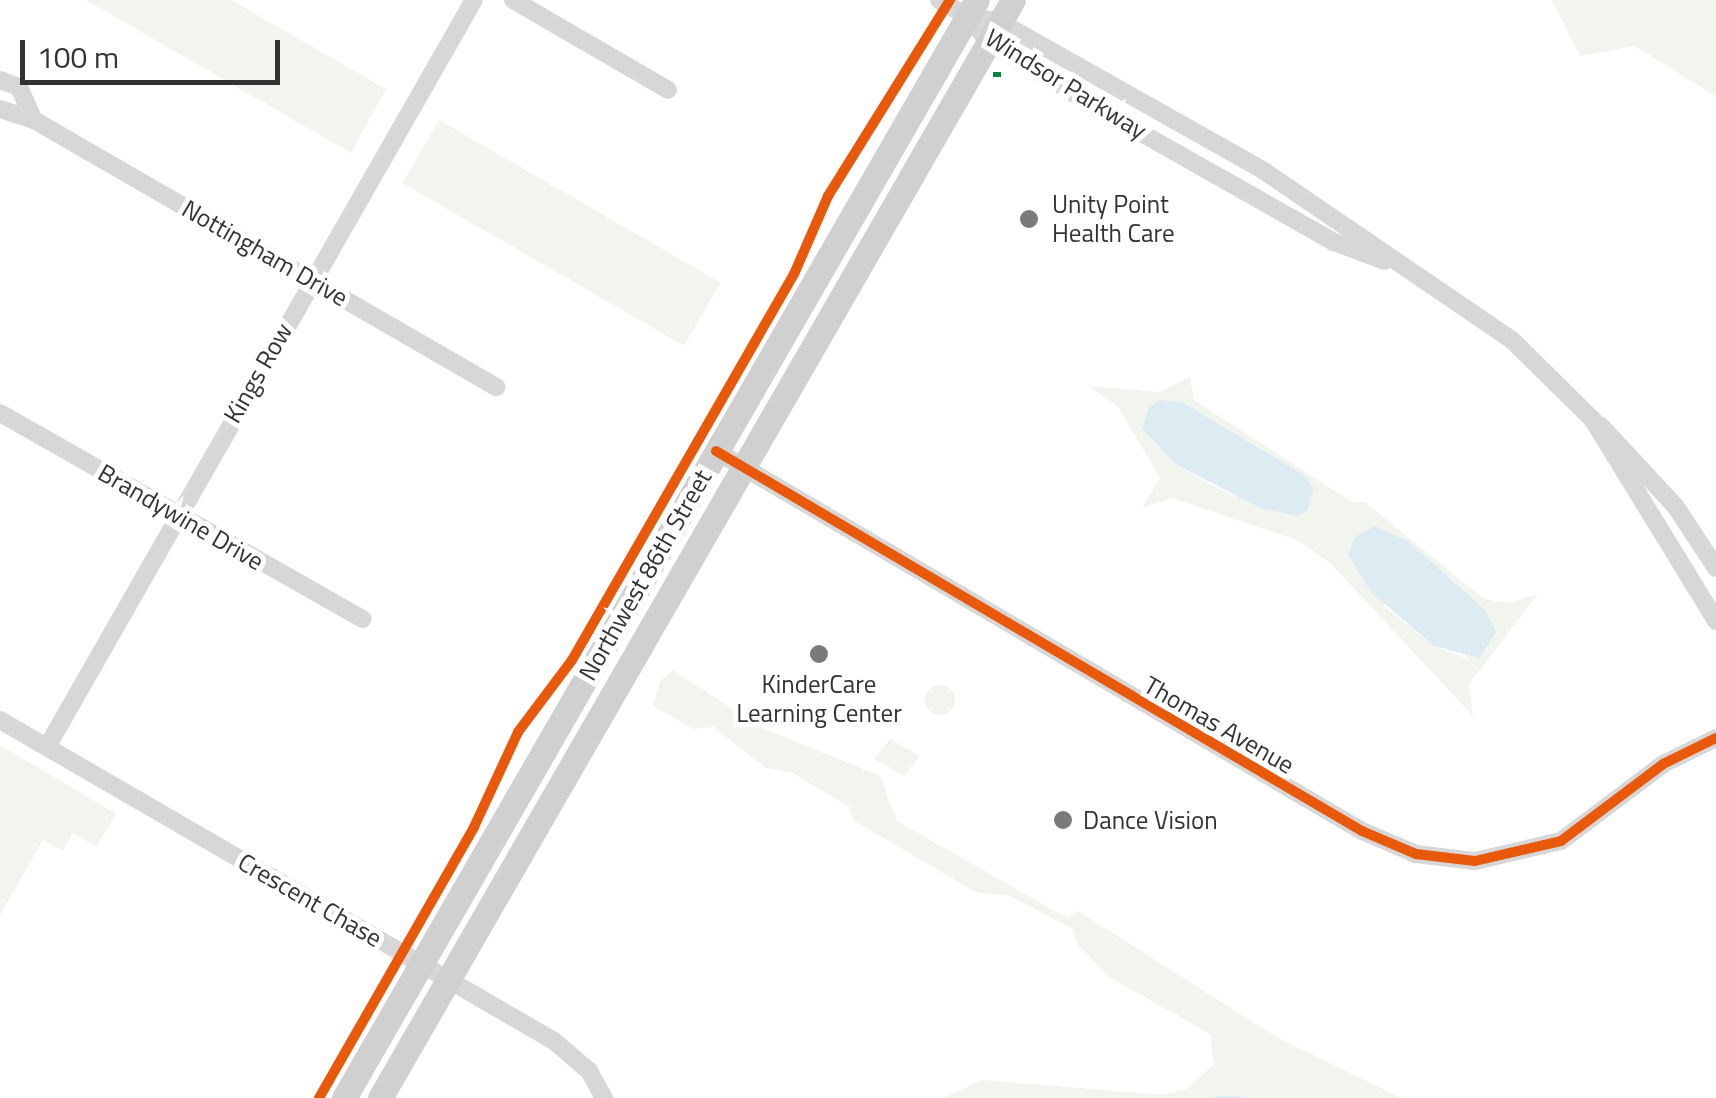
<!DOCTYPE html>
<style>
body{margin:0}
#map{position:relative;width:1716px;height:1098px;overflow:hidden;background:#fff;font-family:"Titillium Web",sans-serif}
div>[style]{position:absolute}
.green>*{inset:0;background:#f1f5ed;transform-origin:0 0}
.round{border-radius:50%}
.water>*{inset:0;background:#ddebf3}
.stream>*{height:5px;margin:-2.5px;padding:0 2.5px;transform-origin:2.5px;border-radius:2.5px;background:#ddebf3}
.minor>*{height:18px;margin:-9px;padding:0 9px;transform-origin:9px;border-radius:9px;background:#d7d7d7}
.secondary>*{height:25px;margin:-12.5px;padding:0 12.5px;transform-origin:12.5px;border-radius:12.5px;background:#d0d0d0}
.quiet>*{height:8px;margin-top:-4px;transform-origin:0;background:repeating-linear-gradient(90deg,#00873e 0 15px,transparent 0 23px)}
.cycleway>*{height:10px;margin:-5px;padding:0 5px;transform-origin:5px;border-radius:5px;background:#e8590c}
.dots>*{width:28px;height:28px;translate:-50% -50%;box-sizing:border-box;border:5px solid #fff;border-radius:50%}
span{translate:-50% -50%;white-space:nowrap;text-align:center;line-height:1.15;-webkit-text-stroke:10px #fff;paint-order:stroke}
.street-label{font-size:25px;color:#333}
.poi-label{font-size:25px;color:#333}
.left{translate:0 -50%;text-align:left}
.scale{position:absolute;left:20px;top:40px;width:260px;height:45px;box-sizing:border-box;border:5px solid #333;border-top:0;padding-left:12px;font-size:30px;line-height:35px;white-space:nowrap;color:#333;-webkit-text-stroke:8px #fff;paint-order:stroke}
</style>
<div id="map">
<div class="green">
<div style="clip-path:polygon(86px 0,231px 0,386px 89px,351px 153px)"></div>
<div style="clip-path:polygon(1552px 0,1716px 0,1716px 96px,1634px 46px,1580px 56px)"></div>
<div style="left:439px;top:120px;width:325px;height:73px;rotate:30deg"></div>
<div style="clip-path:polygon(evenodd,1190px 377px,1194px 400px,1352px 502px,1365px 502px,1484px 599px,1509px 603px,1538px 594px,1469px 684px,1473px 716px,1329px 562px,1297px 540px,1172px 498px,1142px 508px,1160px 478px,1119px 408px,1089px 386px,1159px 392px,1190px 377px,1161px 400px,1182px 402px,1306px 476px,1234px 496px,1201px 479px,1177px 465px,1161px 400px,1190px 377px,1374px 526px,1407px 540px,1467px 659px,1434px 646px,1384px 606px,1374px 526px)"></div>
<div style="clip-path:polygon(673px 670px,760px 727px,880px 776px,897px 821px,1067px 918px,1078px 911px,1278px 1038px,1401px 1098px,943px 1098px,982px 1080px,1162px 1095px,1187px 1089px,1214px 1064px,1210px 1034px,1109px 977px,1077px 944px,1073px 929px,1010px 896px,975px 892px,853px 820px,849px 807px,791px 772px,766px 768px,713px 727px,693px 729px,653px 706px,660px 681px)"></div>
<div class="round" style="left:925px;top:685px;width:30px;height:30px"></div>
<div style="clip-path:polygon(890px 739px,920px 756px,904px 776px,874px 759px)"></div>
<div style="clip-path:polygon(0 745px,116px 814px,96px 847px,73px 833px,63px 851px,43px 840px,0 915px)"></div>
</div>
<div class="water">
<div style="clip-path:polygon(1161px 400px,1182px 402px,1306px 476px,1313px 488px,1308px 510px,1298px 516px,1260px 508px,1177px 465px,1142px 429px,1149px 407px)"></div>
<div style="clip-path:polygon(1374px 526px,1407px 540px,1486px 611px,1496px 631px,1480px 658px,1434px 646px,1372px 593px,1348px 555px,1356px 536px)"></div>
</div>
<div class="stream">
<div style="left:1217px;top:1098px;width:21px"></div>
</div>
<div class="minor">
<div style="left:513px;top:0;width:179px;rotate:30.1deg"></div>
<div style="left:939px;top:0;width:32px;rotate:30deg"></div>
<div style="left:967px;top:16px;width:34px;rotate:50deg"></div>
<div style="left:989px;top:42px;width:145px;rotate:31.2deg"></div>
<div style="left:1113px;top:117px;width:254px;rotate:29.5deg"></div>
<div style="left:1334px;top:242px;width:54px;rotate:20.4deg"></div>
<div style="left:967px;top:16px;width:34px;rotate:10deg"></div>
<div style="left:1000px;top:22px;width:303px;rotate:29.4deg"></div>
<div style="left:1264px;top:171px;width:300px;rotate:34.3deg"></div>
<div style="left:1512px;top:340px;width:114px;rotate:44.6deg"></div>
<div style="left:1593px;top:420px;width:236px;rotate:58.5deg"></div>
<div style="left:0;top:80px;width:20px;rotate:20deg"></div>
<div style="left:19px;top:87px;width:36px;rotate:66deg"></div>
<div style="left:0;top:109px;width:36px;rotate:18deg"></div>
<div style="left:34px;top:120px;width:534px;rotate:30.02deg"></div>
<div style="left:0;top:413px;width:417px;rotate:29.6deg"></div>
<div style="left:1601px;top:426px;width:110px;rotate:47.2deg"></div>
<div style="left:1676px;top:507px;width:73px;rotate:56.7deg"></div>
<div style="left:716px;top:451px;width:749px;rotate:30.47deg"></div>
<div style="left:1362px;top:831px;width:59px;rotate:23.1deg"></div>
<div style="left:1416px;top:854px;width:59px;rotate:6.8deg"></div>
<div style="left:1475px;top:861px;width:88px;rotate:-13.1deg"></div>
<div style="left:1561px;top:841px;width:128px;rotate:-37deg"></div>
<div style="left:1663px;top:764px;width:59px;rotate:-26.1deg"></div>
<div style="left:0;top:720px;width:640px;rotate:30.09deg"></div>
<div style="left:554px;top:1041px;width:46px;rotate:40.6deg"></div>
<div style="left:589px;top:1071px;width:31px;rotate:61deg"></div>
<div style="left:47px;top:747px;width:860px;rotate:-60.25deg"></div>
</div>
<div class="secondary">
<div style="left:344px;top:1098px;width:1267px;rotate:-60.04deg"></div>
<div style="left:380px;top:1098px;width:1267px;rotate:-60.04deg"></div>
</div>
<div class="quiet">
<div style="left:997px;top:72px;width:5px;rotate:90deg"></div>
</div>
<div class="cycleway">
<div style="left:716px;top:451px;width:749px;rotate:30.47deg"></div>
<div style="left:1362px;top:831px;width:59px;rotate:23.1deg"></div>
<div style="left:1416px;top:854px;width:59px;rotate:6.8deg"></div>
<div style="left:1475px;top:861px;width:88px;rotate:-13.1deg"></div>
<div style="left:1561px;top:841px;width:128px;rotate:-37deg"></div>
<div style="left:1663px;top:764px;width:59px;rotate:-26.1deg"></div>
<div style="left:319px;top:1098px;width:312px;rotate:-60.2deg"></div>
<div style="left:474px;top:827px;width:105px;rotate:-65.1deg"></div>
<div style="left:518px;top:732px;width:90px;rotate:-53.1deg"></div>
<div style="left:572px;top:660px;width:445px;rotate:-60.1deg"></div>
<div style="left:794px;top:274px;width:85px;rotate:-66.4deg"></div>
<div style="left:828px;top:196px;width:231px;rotate:-58.1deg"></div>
</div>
<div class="dots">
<div style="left:1029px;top:219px;background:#7a7a7a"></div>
<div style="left:819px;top:654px;background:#7a7a7a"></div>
<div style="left:1063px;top:820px;background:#7a7a7a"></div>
</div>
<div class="street-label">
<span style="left:1066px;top:84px;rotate:32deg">Windsor Parkway</span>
<span style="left:265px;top:253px;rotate:30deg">Nottingham Drive</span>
<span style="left:258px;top:373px;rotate:-60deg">Kings Row</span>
<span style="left:181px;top:517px;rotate:30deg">Brandywine Drive</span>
<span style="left:645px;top:575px;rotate:-60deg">Northwest 86th Street</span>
<span style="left:1219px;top:725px;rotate:30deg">Thomas Avenue</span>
<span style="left:310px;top:900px;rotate:30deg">Crescent Chase</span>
</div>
<div class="poi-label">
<span class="left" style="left:1052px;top:219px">Unity Point<br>Health Care</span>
<span style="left:819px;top:699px">KinderCare<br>Learning Center</span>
<span class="left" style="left:1083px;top:820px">Dance Vision</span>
</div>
<div class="scale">100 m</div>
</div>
